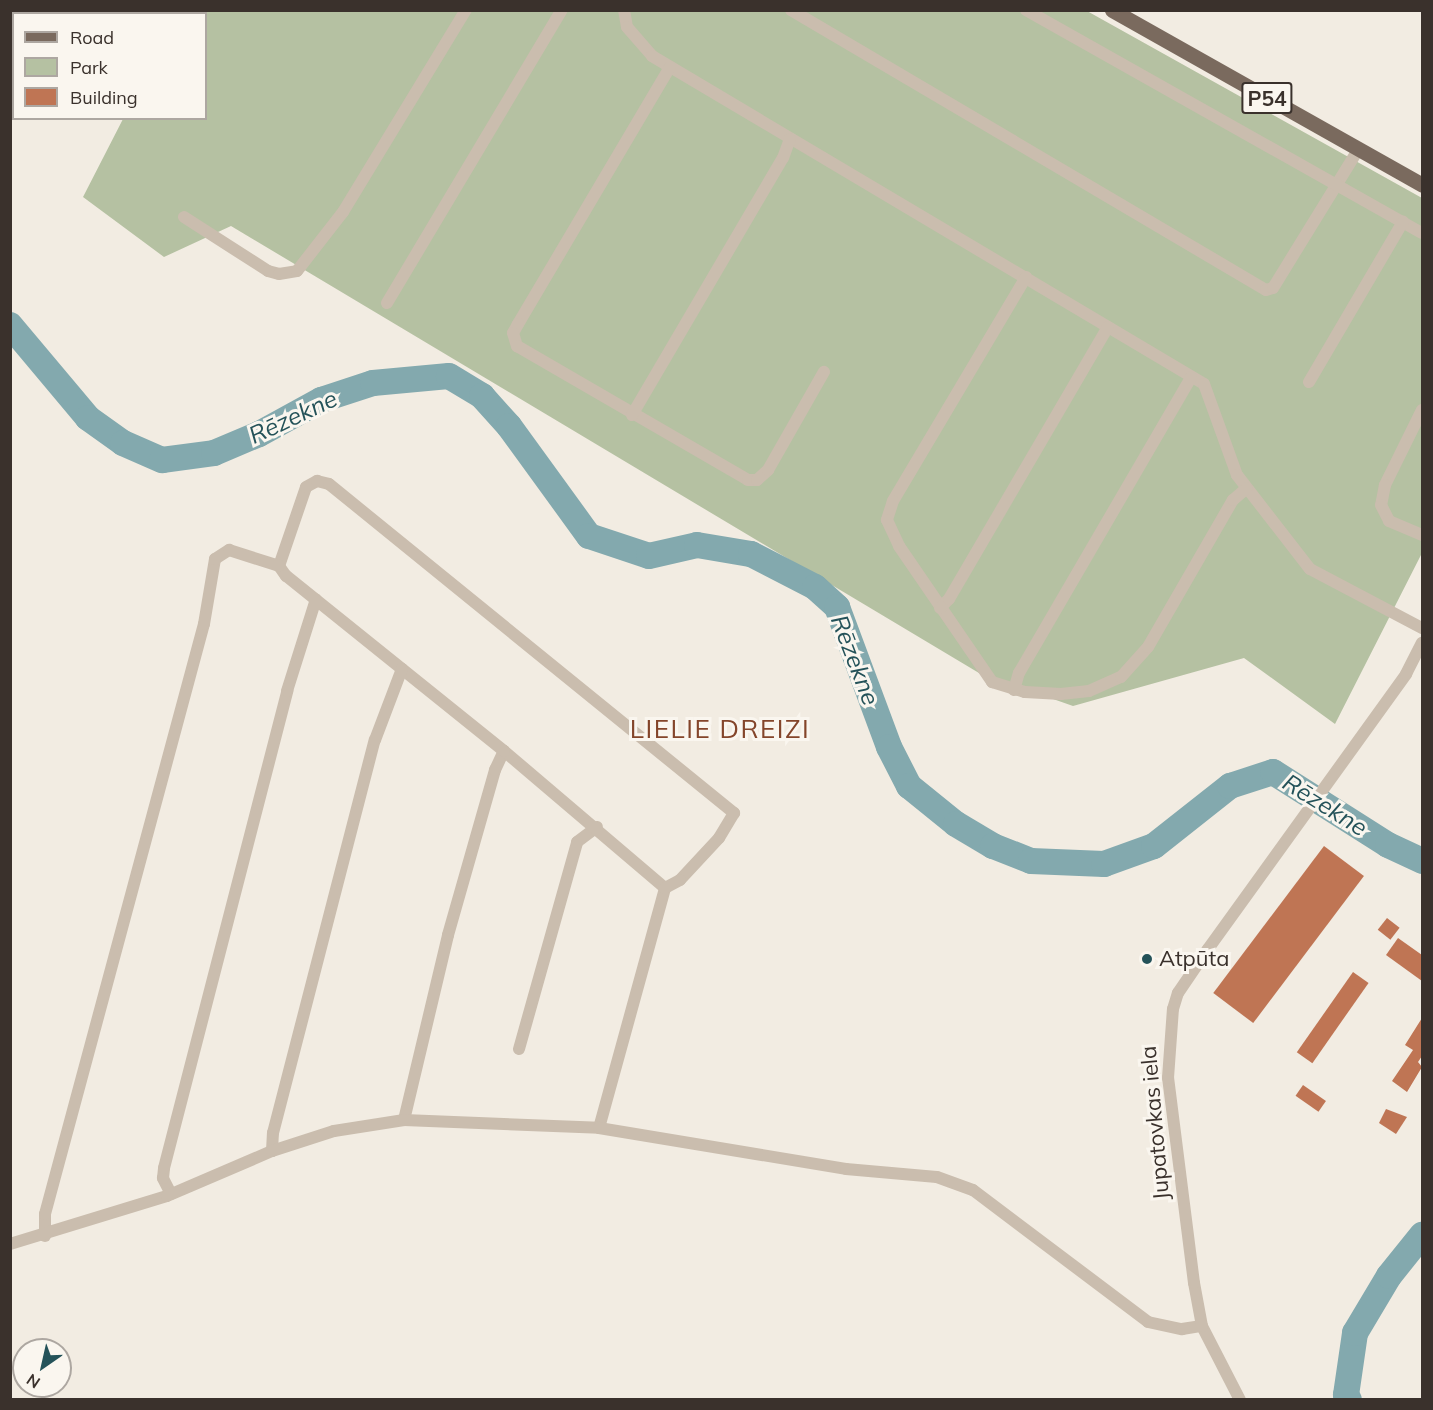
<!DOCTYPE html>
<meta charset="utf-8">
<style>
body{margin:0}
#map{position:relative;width:1433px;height:1410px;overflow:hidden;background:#f2ece2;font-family:Mulish,sans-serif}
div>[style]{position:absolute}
.green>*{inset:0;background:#b5c1a2}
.river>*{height:26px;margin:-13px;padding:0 13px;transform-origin:13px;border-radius:13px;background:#83a9ae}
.building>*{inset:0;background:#bf7554;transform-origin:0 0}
.street>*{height:12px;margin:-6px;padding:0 6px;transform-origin:6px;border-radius:6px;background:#cabdae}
.primary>*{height:15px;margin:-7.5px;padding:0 7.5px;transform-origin:7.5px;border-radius:7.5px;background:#7a6a5e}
.dots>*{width:16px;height:16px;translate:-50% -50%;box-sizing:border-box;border:3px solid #faf6ef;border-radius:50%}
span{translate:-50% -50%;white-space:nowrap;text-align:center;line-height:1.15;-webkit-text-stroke:6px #faf6ef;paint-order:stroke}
.shield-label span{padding:2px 4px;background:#faf6ef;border:2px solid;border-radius:4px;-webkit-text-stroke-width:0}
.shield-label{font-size:21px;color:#3a312c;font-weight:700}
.poi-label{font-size:22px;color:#3a312c}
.left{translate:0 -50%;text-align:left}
.street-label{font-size:22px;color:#3a312c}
.water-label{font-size:24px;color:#245259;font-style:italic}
.quarter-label{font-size:26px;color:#84452a;letter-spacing:1.5px}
.frame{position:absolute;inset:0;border:12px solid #3a312c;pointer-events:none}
.legend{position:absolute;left:12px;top:12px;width:195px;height:108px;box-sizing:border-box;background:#faf6ef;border:2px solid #ada7a1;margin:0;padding:8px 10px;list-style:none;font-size:18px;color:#3a312c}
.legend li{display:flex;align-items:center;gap:12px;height:30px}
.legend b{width:30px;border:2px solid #ada7a1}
.north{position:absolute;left:12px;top:1338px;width:60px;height:60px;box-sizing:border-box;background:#faf6ef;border:2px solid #ada7a1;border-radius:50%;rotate:214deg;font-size:16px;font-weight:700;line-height:24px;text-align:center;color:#3a312c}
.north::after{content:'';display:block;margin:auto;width:21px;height:27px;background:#245259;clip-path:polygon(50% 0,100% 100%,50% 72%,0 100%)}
</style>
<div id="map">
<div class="green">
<div style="clip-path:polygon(177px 11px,1087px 11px,1422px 198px,1422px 553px,1335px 724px,1244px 658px,1073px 706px,979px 673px,231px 226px,164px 257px,83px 197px,123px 119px,206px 118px,206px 14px,176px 13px)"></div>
</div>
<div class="river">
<div style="left:10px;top:325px;width:121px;rotate:50deg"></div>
<div style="left:88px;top:418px;width:43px;rotate:35.5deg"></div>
<div style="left:123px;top:443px;width:43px;rotate:23.6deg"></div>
<div style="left:162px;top:460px;width:52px;rotate:-7.7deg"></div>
<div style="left:214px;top:453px;width:49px;rotate:-22.9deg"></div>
<div style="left:259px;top:434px;width:71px;rotate:-28.7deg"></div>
<div style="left:321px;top:400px;width:55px;rotate:-18.1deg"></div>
<div style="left:373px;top:383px;width:76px;rotate:-5.3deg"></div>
<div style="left:449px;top:376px;width:39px;rotate:31deg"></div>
<div style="left:482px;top:396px;width:40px;rotate:48deg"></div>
<div style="left:509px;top:426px;width:136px;rotate:54deg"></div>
<div style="left:589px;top:536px;width:63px;rotate:18.4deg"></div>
<div style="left:649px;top:556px;width:49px;rotate:-12.9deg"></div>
<div style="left:697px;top:545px;width:55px;rotate:9.5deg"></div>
<div style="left:751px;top:554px;width:72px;rotate:27.3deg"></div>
<div style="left:815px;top:587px;width:30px;rotate:42deg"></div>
<div style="left:837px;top:607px;width:149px;rotate:69.6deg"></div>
<div style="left:889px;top:747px;width:44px;rotate:62.9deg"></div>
<div style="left:909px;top:786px;width:60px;rotate:39deg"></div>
<div style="left:956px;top:824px;width:43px;rotate:30.7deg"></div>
<div style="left:993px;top:846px;width:41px;rotate:21.5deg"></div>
<div style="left:1031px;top:861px;width:73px;rotate:2.4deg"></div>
<div style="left:1104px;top:864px;width:53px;rotate:-19.8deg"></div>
<div style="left:1154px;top:846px;width:97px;rotate:-38.3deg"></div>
<div style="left:1230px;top:786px;width:45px;rotate:-18deg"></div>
<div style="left:1273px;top:772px;width:136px;rotate:32.4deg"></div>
<div style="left:1388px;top:845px;width:38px;rotate:25deg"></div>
<div style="left:1349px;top:1400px;width:6px;rotate:-121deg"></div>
<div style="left:1346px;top:1395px;width:63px;rotate:-81.7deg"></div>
<div style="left:1355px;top:1333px;width:66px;rotate:-59.2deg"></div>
<div style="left:1389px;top:1276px;width:53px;rotate:-51.2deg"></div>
</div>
<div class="building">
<div style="left:1324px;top:846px;width:50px;height:184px;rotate:37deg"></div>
<div style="left:1387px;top:918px;width:16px;height:15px;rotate:38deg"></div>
<div style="clip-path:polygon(1398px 938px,1422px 955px,1422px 981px,1386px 955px)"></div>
<div style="left:1353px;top:972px;width:19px;height:98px;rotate:35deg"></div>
<div style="clip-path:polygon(1422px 1018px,1422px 1056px,1418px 1062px,1422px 1067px,1407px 1092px,1392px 1081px,1413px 1050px,1405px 1045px)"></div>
<div style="left:1303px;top:1085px;width:28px;height:13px;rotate:35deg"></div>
<div style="clip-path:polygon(1386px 1109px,1407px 1117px,1396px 1134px,1379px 1123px)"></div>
</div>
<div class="street">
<div style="left:624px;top:10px;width:17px;rotate:80deg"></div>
<div style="left:627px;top:27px;width:38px;rotate:49deg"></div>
<div style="left:652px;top:56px;width:642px;rotate:30.72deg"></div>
<div style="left:1204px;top:384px;width:97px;rotate:70.1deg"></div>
<div style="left:1237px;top:475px;width:119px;rotate:52.2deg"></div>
<div style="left:1310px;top:569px;width:127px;rotate:27.8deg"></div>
<div style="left:791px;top:10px;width:551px;rotate:30.52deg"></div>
<div style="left:1266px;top:290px;width:7px;rotate:-16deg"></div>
<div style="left:1273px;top:288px;width:162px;rotate:-58.4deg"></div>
<div style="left:1026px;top:10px;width:454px;rotate:29.4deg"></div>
<div style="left:670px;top:67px;width:299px;rotate:120.6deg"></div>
<div style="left:518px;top:324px;width:10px;rotate:119deg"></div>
<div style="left:513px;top:333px;width:14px;rotate:73deg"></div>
<div style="left:517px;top:346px;width:267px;rotate:30.1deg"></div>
<div style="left:748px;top:480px;width:9px"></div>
<div style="left:757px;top:480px;width:15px;rotate:-42deg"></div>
<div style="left:768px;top:470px;width:113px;rotate:-60.3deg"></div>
<div style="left:184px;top:217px;width:100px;rotate:32.7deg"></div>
<div style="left:268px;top:271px;width:11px;rotate:15deg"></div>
<div style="left:279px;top:274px;width:18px;rotate:-9deg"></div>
<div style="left:297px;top:271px;width:75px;rotate:-52.1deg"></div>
<div style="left:343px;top:212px;width:237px;rotate:-58.7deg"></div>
<div style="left:1026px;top:277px;width:261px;rotate:120.7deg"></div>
<div style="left:893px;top:501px;width:20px;rotate:108deg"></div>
<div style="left:887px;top:520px;width:29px;rotate:65deg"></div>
<div style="left:899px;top:546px;width:165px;rotate:55.6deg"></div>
<div style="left:992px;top:682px;width:34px;rotate:17deg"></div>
<div style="left:1025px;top:692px;width:36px;rotate:3deg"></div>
<div style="left:1061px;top:694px;width:28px;rotate:-6deg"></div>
<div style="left:1089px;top:691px;width:35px;rotate:-24deg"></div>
<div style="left:1121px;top:677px;width:40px;rotate:-48deg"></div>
<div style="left:1148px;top:647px;width:170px;rotate:-60deg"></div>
<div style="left:1233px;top:500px;width:18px;rotate:-41deg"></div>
<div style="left:387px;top:303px;width:341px;rotate:-59.2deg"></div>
<div style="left:1309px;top:382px;width:186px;rotate:-59.6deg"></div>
<div style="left:1422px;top:410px;width:84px;rotate:116.3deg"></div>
<div style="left:1385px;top:485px;width:20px;rotate:101deg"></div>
<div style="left:1381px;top:505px;width:18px;rotate:63deg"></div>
<div style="left:1389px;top:521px;width:36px;rotate:23deg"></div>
<div style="left:632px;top:415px;width:298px;rotate:-59.6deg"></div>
<div style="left:783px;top:158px;width:20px;rotate:-70deg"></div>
<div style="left:940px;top:608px;width:13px;rotate:-45deg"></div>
<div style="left:949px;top:599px;width:315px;rotate:-59.7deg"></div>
<div style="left:1014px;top:690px;width:18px;rotate:-74deg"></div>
<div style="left:1019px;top:673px;width:342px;rotate:-59.8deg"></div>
<div style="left:519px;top:1049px;width:215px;rotate:-74.3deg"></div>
<div style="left:577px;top:842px;width:25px;rotate:-37deg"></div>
<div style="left:404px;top:1120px;width:190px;rotate:-76.6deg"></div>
<div style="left:448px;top:935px;width:172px;rotate:-74.1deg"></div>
<div style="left:495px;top:770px;width:21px;rotate:-65deg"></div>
<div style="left:599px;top:1128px;width:249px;rotate:-74.6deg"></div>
<div style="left:665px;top:888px;width:211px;rotate:-139.6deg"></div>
<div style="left:504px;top:751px;width:280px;rotate:-141.2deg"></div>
<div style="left:286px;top:576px;width:12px;rotate:-125deg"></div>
<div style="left:279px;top:566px;width:83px;rotate:-71.1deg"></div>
<div style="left:306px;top:487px;width:13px;rotate:-29deg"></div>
<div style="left:317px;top:481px;width:12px;rotate:14deg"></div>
<div style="left:329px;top:484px;width:522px;rotate:39.09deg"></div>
<div style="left:734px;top:813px;width:29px;rotate:121deg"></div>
<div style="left:719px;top:838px;width:57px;rotate:132.9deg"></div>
<div style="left:680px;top:880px;width:17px;rotate:152deg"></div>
<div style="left:272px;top:1151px;width:18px;rotate:-87deg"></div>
<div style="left:273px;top:1133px;width:406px;rotate:-75.5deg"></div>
<div style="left:375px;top:740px;width:76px;rotate:-69.2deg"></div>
<div style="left:171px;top:1194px;width:18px;rotate:-117deg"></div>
<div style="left:163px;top:1178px;width:10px;rotate:-84deg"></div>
<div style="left:164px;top:1168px;width:493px;rotate:-75.5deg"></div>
<div style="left:287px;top:691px;width:96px;rotate:-72.5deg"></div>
<div style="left:45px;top:1236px;width:22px;rotate:-90deg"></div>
<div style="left:45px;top:1214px;width:611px;rotate:-74.92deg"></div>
<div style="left:204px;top:624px;width:66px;rotate:-80.4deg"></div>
<div style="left:215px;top:559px;width:17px;rotate:-33deg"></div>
<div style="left:229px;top:550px;width:52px;rotate:17.7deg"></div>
<div style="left:10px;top:1244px;width:164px;rotate:-17deg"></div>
<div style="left:167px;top:1196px;width:114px;rotate:-23.2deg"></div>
<div style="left:272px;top:1151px;width:65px;rotate:-17.9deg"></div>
<div style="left:334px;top:1131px;width:71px;rotate:-8.9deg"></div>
<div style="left:404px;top:1120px;width:195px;rotate:2.3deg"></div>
<div style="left:599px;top:1128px;width:250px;rotate:9.4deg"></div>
<div style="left:846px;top:1169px;width:91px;rotate:5deg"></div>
<div style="left:937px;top:1177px;width:38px;rotate:20deg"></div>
<div style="left:973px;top:1190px;width:219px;rotate:37deg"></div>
<div style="left:1148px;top:1322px;width:35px;rotate:12deg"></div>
<div style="left:1182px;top:1329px;width:20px;rotate:-9deg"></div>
<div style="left:1240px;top:1400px;width:83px;rotate:-117.2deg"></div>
<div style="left:1202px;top:1326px;width:44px;rotate:-100.5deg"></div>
<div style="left:1194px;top:1283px;width:207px;rotate:-97.2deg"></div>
<div style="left:1168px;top:1078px;width:69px;rotate:-85.9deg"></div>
<div style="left:1173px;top:1009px;width:17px;rotate:-73deg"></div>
<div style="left:1178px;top:993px;width:53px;rotate:-55.7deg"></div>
<div style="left:1208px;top:949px;width:339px;rotate:-54.2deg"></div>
<div style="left:1406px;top:674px;width:35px;rotate:-63deg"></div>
</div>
<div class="primary">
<div style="left:1112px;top:10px;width:356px;rotate:29.4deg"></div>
</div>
<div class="dots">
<div style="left:1147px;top:959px;background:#245259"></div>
</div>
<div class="shield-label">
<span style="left:1267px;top:98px">P54</span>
</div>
<div class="poi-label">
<span class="left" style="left:1159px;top:959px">Atpūta</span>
</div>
<div class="street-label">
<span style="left:1155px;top:1123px;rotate:-95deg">Jupatovkas iela</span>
</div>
<div class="water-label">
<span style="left:293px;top:417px;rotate:-25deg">Rēzekne</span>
<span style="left:855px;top:660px;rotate:69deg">Rēzekne</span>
<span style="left:1325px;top:805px;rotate:32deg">Rēzekne</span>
</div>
<div class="quarter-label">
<span style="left:720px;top:729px">LIELIE DREIZI</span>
</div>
<div class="frame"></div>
<ul class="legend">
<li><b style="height:8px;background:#7a6a5e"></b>Road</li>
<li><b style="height:16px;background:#b5c1a2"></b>Park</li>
<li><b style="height:16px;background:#bf7554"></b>Building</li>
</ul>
<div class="north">N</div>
</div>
